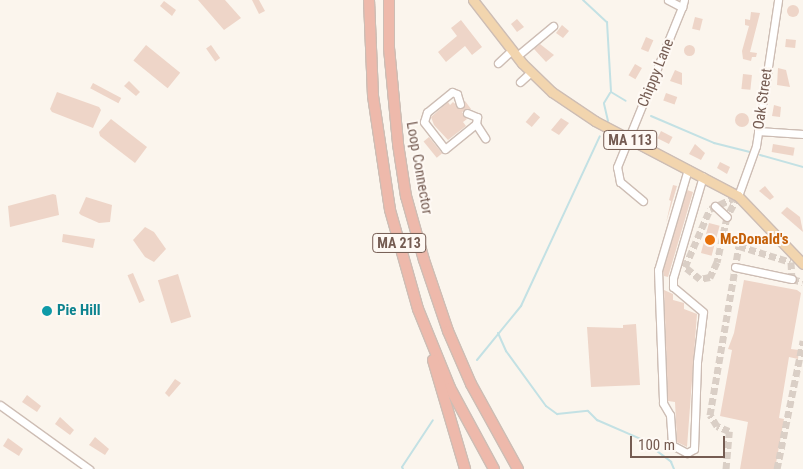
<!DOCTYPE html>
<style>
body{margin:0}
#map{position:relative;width:803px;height:469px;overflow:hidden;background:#fbf5ed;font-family:"Roboto Condensed",sans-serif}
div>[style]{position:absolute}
.stream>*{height:2px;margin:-1px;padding:0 1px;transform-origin:1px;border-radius:1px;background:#c3e1e4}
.building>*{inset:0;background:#eed5c8;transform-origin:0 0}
.round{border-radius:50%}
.minor-tunnel>*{height:7px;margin-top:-3.5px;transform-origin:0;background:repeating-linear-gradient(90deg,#dacfc6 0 7px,transparent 0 10.5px)}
.roads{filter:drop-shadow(1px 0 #cdbdb4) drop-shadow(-1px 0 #cdbdb4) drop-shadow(0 1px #cdbdb4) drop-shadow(0 -1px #cdbdb4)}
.minor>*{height:7px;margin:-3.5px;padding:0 3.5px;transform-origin:3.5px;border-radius:3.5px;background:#fff}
.major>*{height:9px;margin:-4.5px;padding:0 4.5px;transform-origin:4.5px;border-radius:4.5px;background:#f2d5ae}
.highway>*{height:10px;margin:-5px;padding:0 5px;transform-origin:5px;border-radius:5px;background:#eeb9ab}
.dots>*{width:14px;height:14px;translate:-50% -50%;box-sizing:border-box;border:2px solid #fef9f4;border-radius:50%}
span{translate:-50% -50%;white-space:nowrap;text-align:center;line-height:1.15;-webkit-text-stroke:4px #fef9f4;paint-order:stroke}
.shield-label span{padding:1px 4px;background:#fef9f4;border:1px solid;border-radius:4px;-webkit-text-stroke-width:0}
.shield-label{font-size:14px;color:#755c52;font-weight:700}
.street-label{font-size:15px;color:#755c52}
.food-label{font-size:15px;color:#c56008;font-weight:700}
.left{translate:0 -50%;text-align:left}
.culture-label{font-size:15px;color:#0d838f;font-weight:700}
.scale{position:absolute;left:630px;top:436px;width:95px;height:22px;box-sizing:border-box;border:2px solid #755c52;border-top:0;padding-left:6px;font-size:15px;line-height:18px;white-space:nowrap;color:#755c52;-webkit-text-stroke:4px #fef9f4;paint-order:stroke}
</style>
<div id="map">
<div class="stream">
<div style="left:583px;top:0;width:33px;rotate:43deg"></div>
<div style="left:607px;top:22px;width:70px;rotate:86.7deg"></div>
<div style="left:611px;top:92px;width:17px;rotate:31deg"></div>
<div style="left:651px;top:116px;width:69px;rotate:23.2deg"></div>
<div style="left:714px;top:143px;width:37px;rotate:14deg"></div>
<div style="left:608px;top:121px;width:18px;rotate:-103deg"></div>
<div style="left:604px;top:103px;width:12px;rotate:-59deg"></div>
<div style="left:760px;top:155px;width:45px;rotate:15.6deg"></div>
<div style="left:498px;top:333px;width:20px;rotate:66deg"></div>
<div style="left:506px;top:351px;width:68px;rotate:54deg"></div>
<div style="left:546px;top:406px;width:14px;rotate:36deg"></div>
<div style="left:557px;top:414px;width:31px;rotate:-6deg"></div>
<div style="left:588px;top:411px;width:13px;rotate:45deg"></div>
<div style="left:597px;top:420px;width:48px;rotate:23.4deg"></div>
<div style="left:641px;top:439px;width:38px;rotate:37deg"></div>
<div style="left:671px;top:462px;width:8px;rotate:67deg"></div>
<div style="left:477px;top:360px;width:70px;rotate:-50.8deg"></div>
<div style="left:521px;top:306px;width:187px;rotate:-65.1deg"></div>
<div style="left:403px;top:469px;width:2px;rotate:-117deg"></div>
<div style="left:402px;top:467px;width:56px;rotate:-56.6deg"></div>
</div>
<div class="building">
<div style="clip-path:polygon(198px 0,225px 0,241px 18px,224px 30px)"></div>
<div style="clip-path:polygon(252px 0,259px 0,265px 11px,259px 14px)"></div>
<div style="clip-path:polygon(164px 1px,176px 10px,172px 16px,160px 6px)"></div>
<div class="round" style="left:787px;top:5px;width:12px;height:12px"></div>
<div style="clip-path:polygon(751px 12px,760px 13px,750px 52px,757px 53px,756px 57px,752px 57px,751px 61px,743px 59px,742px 51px,749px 26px,745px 25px,745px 19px,750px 20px)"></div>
<div style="left:695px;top:17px;width:8px;height:12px;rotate:14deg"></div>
<div style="clip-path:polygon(517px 19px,524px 27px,517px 32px,511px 24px)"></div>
<div style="clip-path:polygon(461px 20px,482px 47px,472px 55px,465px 46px,446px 62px,438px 52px,457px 36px,451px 28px)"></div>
<div style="clip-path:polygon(562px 25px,569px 31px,563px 38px,556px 33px)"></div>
<div style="left:646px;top:37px;width:8px;height:13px;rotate:23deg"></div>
<div style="left:786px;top:39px;width:10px;height:8px;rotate:6deg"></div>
<div style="clip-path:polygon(540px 44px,554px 55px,546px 62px,534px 49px)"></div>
<div class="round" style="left:683.5px;top:44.5px;width:11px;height:11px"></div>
<div style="left:146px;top:45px;width:44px;height:20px;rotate:39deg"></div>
<div style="left:211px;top:45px;width:16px;height:6px;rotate:55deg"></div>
<div style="left:635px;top:64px;width:8px;height:13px;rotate:30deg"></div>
<div style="clip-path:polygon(778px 68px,786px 70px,790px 87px,777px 85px)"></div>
<div style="clip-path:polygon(675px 70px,682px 73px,682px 85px,670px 81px)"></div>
<div style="left:743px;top:74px;width:9px;height:15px;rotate:6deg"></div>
<div style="clip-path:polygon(129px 81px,140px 92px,136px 96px,124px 86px)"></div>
<div style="left:93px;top:83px;width:32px;height:6px;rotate:28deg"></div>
<div style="clip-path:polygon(57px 92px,99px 107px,101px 110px,93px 128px,52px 112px,50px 109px)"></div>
<div style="left:666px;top:93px;width:12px;height:8px;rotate:20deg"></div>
<div style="clip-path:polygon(465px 101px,471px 109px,462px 112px,467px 119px,463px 122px,466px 126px,448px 140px,434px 125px,431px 117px,448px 102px,450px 105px,453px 102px,461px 109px)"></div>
<div style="clip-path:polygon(774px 105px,781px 107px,780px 117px,772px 116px)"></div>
<div style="left:534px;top:112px;width:8px;height:13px;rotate:40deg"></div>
<div class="round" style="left:735px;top:113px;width:14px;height:14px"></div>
<div style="clip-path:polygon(561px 118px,569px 123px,559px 135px,551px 130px)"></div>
<div style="clip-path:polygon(111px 119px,147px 147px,135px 163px,100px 136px,99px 132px)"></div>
<div style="left:661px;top:131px;width:13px;height:8px;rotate:27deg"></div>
<div style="left:429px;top:137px;width:21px;height:7px;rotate:51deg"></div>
<div style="clip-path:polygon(695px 144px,705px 153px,701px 160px,689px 154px)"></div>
<div style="left:773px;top:144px;width:22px;height:8px;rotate:10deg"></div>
<div style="clip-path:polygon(720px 162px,730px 167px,727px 174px,717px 168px)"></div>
<div style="clip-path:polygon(673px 185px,677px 186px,666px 223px,671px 201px,669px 200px)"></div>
<div style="clip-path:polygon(765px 186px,774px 197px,770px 200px,759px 191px)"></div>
<div style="clip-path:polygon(687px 190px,693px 192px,668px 277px,664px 276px,663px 271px)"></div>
<div style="clip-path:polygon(53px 194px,56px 195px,59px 215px,10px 227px,8px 206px)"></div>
<div style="clip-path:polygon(86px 197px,112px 205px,110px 222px,99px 223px,81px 215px,79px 213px)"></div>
<div style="clip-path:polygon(787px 207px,800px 217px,803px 232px,781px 213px)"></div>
<div style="left:709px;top:223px;width:11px;height:31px;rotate:15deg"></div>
<div style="clip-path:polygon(145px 227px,154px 232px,166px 249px,154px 262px,145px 257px,133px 240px)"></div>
<div style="clip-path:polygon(63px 234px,95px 239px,93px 248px,62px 242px)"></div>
<div style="left:133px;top:273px;width:30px;height:6px;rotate:67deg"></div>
<div style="left:178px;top:274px;width:45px;height:21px;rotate:73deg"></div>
<div style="clip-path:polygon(744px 280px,797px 290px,801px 293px,791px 349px,799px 350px,798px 359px,789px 357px,779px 418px,784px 419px,775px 469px,740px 469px,748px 422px,720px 416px,732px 350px,728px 349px,734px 333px)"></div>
<div style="clip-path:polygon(664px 290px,673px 294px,673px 300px,684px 303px,684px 309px,697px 314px,687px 447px,677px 442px,675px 402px,668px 401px)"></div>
<div style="clip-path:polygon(636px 324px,640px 385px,591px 387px,587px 327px,623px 328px,623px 325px)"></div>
<div style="clip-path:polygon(175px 379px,181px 383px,169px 397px,165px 393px)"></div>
<div style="clip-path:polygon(27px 395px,41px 406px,37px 412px,22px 402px)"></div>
<div style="clip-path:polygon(60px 417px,74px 430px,70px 435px,55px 424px)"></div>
<div style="clip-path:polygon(95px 437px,109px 449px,105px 455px,89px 445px)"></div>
<div style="clip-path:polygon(8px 438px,23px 449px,19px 456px,3px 446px)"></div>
</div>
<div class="minor-tunnel">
<div style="left:738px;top:196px;width:24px;rotate:118deg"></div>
<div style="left:727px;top:217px;width:46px;rotate:102.5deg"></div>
<div style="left:717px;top:262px;width:17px;rotate:115deg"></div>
<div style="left:710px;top:277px;width:10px;rotate:169deg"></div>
<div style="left:700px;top:279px;width:19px;rotate:-141deg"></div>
<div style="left:685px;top:267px;width:63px;rotate:-66.7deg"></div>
<div style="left:710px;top:209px;width:31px;rotate:-25deg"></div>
<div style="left:726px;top:469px;width:38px;rotate:-85deg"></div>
<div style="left:729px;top:431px;width:13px;rotate:-157deg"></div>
<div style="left:717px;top:426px;width:13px;rotate:-122deg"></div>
<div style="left:710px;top:415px;width:171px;rotate:-80.3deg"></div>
<div style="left:739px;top:246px;width:54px;rotate:17.1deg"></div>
<div style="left:791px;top:262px;width:17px;rotate:87deg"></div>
<div style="left:792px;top:279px;width:11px;rotate:15deg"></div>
<div style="left:777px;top:469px;width:131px;rotate:-78.5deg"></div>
</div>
<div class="roads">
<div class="minor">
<div style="left:668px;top:0;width:16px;rotate:27deg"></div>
<div style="left:682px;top:7px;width:7px;rotate:-74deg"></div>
<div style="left:517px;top:56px;width:47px;rotate:-39.8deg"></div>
<div style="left:498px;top:63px;width:19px;rotate:-43deg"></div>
<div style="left:520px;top:82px;width:15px;rotate:-42deg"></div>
<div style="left:460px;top:104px;width:10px;rotate:-107deg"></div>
<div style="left:457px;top:94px;width:5px;rotate:-158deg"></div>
<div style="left:452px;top:92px;width:32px;rotate:141deg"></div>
<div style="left:427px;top:112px;width:10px;rotate:107deg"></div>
<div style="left:424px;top:122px;width:34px;rotate:52deg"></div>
<div style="left:445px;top:149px;width:40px;rotate:-39deg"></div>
<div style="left:476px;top:124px;width:17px;rotate:57deg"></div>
<div style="left:467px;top:113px;width:11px;rotate:22deg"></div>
<div style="left:477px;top:117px;width:7px;rotate:98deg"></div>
<div style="left:758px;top:131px;width:45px;rotate:3.8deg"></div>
<div style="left:688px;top:169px;width:105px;rotate:106.5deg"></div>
<div style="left:658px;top:270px;width:133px;rotate:87.8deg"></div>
<div style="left:663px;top:403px;width:14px;rotate:60deg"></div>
<div style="left:670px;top:415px;width:30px;rotate:86deg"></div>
<div style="left:672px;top:445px;width:17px;rotate:28deg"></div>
<div style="left:687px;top:453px;width:8px;rotate:-30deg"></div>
<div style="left:694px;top:449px;width:87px;rotate:-88deg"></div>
<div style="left:697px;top:362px;width:50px;rotate:-83.2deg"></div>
<div style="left:703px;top:312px;width:39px;rotate:-140deg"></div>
<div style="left:673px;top:287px;width:9px;rotate:-90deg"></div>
<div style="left:673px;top:278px;width:106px;rotate:-73.6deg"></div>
<div style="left:738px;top:196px;width:53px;rotate:-70.2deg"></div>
<div style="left:756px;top:146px;width:148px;rotate:-81.4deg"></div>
<div style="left:643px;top:201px;width:30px;rotate:-140deg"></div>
<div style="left:620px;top:182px;width:15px;rotate:-101deg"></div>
<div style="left:617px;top:167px;width:173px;rotate:-67.9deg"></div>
<div style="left:715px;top:206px;width:16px;rotate:43deg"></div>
<div style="left:735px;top:267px;width:58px;rotate:11.9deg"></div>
<div style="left:0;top:405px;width:110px;rotate:35.7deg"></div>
</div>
<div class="major">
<div style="left:473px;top:0;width:80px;rotate:52.1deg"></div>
<div style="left:522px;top:63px;width:42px;rotate:44deg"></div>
<div style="left:552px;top:92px;width:52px;rotate:34deg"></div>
<div style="left:595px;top:121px;width:161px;rotate:27.7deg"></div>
<div style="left:738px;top:196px;width:94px;rotate:46.3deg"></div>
</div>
<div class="highway">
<div style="left:369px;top:0;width:96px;rotate:87.6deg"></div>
<div style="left:373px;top:96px;width:115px;rotate:81.5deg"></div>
<div style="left:390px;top:210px;width:103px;rotate:74.2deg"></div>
<div style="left:418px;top:309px;width:85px;rotate:67.9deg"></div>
<div style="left:450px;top:388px;width:92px;rotate:61.5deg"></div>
<div style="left:389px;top:0;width:48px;rotate:90deg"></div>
<div style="left:389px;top:48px;width:96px;rotate:84.6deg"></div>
<div style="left:398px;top:144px;width:53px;rotate:81.3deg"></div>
<div style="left:406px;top:196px;width:66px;rotate:74.3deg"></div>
<div style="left:424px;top:260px;width:75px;rotate:71.3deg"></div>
<div style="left:448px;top:331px;width:58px;rotate:66.5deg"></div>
<div style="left:471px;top:384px;width:97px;rotate:61.1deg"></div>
<div style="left:433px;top:360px;width:114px;rotate:73.6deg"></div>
</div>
</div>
<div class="dots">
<div style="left:710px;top:240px;background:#e8710a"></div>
<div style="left:47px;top:311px;background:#0f9aa8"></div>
</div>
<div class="shield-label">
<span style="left:630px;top:140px">MA 113</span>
<span style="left:399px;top:243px">MA 213</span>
</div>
<div class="street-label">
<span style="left:656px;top:73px;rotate:-68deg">Chippy Lane</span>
<span style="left:763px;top:99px;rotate:-82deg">Oak Street</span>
<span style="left:419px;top:168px;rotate:80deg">Loop Connector</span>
</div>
<div class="food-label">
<span class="left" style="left:720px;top:240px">McDonald's</span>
</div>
<div class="culture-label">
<span class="left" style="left:57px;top:311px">Pie Hill</span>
</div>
<div class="scale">100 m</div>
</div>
